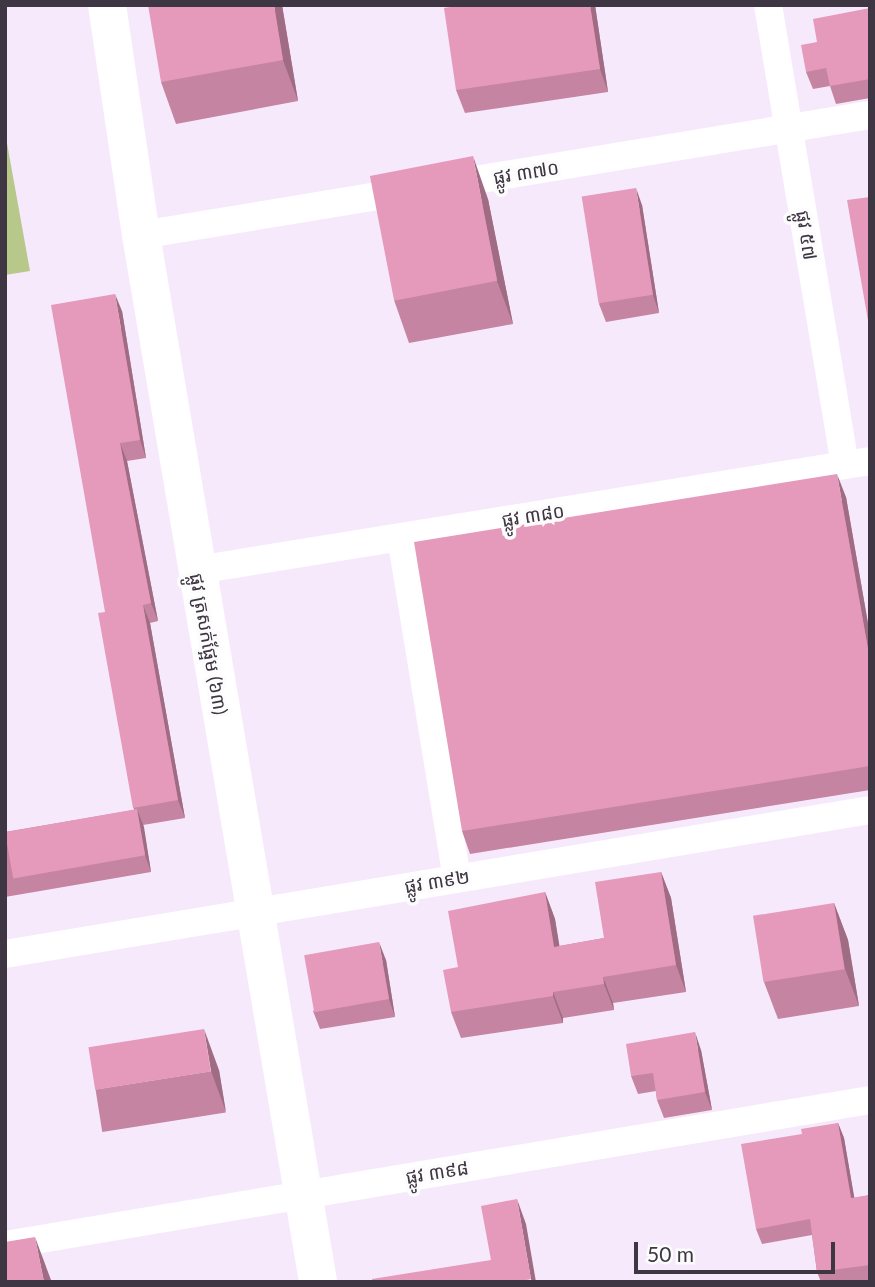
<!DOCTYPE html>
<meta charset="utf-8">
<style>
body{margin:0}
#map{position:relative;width:875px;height:1287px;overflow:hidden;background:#f6e9fc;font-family:Lato,"Noto Sans Khmer",sans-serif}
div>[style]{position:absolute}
.green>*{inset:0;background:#b8c88b}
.street>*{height:28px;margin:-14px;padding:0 14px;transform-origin:14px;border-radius:14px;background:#fff}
.secondary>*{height:38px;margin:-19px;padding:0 19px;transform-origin:19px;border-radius:19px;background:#fff}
.wall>*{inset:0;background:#c584a2;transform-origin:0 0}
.shaded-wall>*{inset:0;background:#a06c84}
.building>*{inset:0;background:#e59abc;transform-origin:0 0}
span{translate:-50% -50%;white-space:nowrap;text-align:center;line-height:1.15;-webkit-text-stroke:7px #fcfcfc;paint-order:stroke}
.street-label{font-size:19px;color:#3f3643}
.frame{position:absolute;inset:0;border:7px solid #3f3643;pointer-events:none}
.scale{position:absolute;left:634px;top:1242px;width:201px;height:32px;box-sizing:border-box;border:4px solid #3f3643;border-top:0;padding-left:9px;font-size:21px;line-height:24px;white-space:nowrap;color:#3f3643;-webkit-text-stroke:5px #fcfcfc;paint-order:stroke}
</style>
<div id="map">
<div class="green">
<div style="clip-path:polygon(5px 132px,30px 271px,5px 275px)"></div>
</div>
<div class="street">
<div style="left:768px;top:5px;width:466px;rotate:80.5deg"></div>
<div style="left:141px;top:235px;width:739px;rotate:-9.35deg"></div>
<div style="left:401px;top:537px;width:346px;rotate:80.7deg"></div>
<div style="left:197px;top:570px;width:682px;rotate:-9.2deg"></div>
<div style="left:5px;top:954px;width:877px;rotate:-9.45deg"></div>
<div style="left:5px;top:1245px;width:877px;rotate:-9.52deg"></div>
</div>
<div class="secondary">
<div style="left:107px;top:5px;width:232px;rotate:81.6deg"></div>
<div style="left:141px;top:235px;width:1062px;rotate:80.4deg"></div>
</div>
<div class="wall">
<div style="clip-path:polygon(282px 5px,298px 101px,176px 124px,161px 82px)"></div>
<div style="clip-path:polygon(595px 5px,608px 92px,465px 113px,456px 90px)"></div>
<div style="clip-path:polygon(870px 8px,870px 98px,836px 104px,830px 86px,813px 89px,806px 72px,817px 42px)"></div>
<div style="clip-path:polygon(488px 199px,513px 324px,409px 343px,394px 300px)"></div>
<div style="clip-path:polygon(642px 205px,659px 313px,606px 322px,599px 304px)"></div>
<div style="clip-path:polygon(122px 311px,146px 458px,127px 461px,158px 621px,150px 623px,185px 818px,143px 825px,151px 872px,5px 897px,5px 832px,134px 810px,105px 612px)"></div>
<div style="clip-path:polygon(846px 497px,870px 635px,870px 790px,470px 854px,462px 831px)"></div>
<div style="clip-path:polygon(661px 872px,671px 898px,686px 992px,613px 1003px,614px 1010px,563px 1018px,563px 1023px,461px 1038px,451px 1012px,458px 967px,545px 892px,555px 919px,559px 946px,604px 938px)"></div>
<div style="clip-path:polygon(834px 903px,848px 940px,859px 1006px,778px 1019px,764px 982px)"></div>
<div style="clip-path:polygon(386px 960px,395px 1017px,320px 1029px,313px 1011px)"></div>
<div style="clip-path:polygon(701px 1050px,712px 1110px,664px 1118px,657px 1100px,656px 1091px,638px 1094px,631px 1076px)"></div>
<div style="left:219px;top:1070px;width:43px;height:125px;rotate:81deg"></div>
<div style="clip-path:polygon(838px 1123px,844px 1138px,854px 1198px,870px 1195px,870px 1281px,821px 1282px,817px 1272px,812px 1235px,762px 1244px,756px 1229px,802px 1134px)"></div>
</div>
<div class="shaded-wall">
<div style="clip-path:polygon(274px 5px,282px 5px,298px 101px,283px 60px)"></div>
<div style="clip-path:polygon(590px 5px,595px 5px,608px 92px,600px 69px)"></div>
<div style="clip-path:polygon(473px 156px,488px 199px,513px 324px,497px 281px)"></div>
<div style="clip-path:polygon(636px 188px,642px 205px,659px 313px,653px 295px)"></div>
<div style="clip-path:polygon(115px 294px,122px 311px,146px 458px,140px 440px)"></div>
<div style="clip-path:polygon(120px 443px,127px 461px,158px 621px,151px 603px)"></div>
<div style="clip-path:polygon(837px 474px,846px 497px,870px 635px,870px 660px)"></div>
<div style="clip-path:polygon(143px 605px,150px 623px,185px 818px,178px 800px)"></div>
<div style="clip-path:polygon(137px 809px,144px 827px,151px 872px,145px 855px)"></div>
<div style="clip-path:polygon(661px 872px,671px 898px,686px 992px,676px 965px)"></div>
<div style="clip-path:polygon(545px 892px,555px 919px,564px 973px,554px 947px)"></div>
<div style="clip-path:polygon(834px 903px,848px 940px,859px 1006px,845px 969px)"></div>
<div style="clip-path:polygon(379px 942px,386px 960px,395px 1017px,389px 999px)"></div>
<div style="clip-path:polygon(603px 977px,613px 1003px,614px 1010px,604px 984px)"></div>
<div style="clip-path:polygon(553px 992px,563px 1018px,563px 1023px,553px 996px)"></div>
<div style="clip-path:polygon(204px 1029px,219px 1070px,226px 1112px,211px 1071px)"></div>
<div style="clip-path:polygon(695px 1032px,701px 1050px,712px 1110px,705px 1092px)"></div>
<div style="clip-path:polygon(838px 1123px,844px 1138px,857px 1213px,851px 1198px)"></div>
<div style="clip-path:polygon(517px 1199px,526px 1224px,536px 1282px,532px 1282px,531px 1279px)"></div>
<div style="clip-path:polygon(35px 1237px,51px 1280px,51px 1282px,44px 1282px)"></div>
</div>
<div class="building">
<div style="clip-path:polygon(148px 5px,274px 5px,283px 60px,161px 82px)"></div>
<div style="clip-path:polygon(462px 5px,590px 5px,600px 69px,456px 90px,444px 8px)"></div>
<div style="clip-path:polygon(870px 8px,870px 79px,830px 86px,826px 68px,806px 72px,801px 45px,817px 42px,813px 19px)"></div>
<div style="left:473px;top:156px;width:127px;height:105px;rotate:79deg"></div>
<div style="left:636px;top:188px;width:108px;height:55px;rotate:81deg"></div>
<div style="clip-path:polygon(870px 197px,870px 332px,847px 200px)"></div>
<div style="clip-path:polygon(115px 294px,140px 440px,120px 443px,151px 603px,143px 605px,178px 800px,133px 808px,98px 613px,105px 612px,51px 305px)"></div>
<div style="clip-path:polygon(837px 474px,870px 660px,870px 766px,462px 831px,414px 542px)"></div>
<div style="left:137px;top:809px;width:47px;height:134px;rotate:80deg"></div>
<div style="clip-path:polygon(661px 872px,676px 965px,603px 977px,604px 984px,553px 992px,553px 996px,451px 1012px,443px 970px,458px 967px,448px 911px,545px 892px,554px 947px,604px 938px,595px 882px)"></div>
<div style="left:834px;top:903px;width:67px;height:82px;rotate:81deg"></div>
<div style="left:379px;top:942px;width:58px;height:76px;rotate:80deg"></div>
<div style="left:204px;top:1029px;width:43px;height:117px;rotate:81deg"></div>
<div style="clip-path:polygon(695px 1032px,705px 1092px,657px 1100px,653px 1073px,631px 1076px,626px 1044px)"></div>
<div style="clip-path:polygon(838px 1123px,851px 1198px,870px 1195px,870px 1265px,817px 1272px,810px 1219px,756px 1229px,741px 1144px,802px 1134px,801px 1129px)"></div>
<div style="clip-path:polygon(517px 1199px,531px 1279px,517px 1282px,372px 1282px,372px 1279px,491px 1260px,481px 1206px)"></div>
<div style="clip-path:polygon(35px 1237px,44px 1282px,5px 1282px,5px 1242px)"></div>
</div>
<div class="street-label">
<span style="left:526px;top:172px;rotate:-9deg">ផ្លូវ ៣៧០</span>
<span style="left:807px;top:235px;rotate:81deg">ផ្លូវ ៥៧</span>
<span style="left:533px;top:515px;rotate:-9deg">ផ្លូវ ៣៨០</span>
<span style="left:209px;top:644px;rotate:80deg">ផ្លូវ ត្រសក់ផ្អែម (៦៣)</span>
<span style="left:437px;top:881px;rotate:-9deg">ផ្លូវ ៣៩២</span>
<span style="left:437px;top:1172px;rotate:-9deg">ផ្លូវ ៣៩៨</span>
</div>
<div class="frame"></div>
<div class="scale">50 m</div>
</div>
